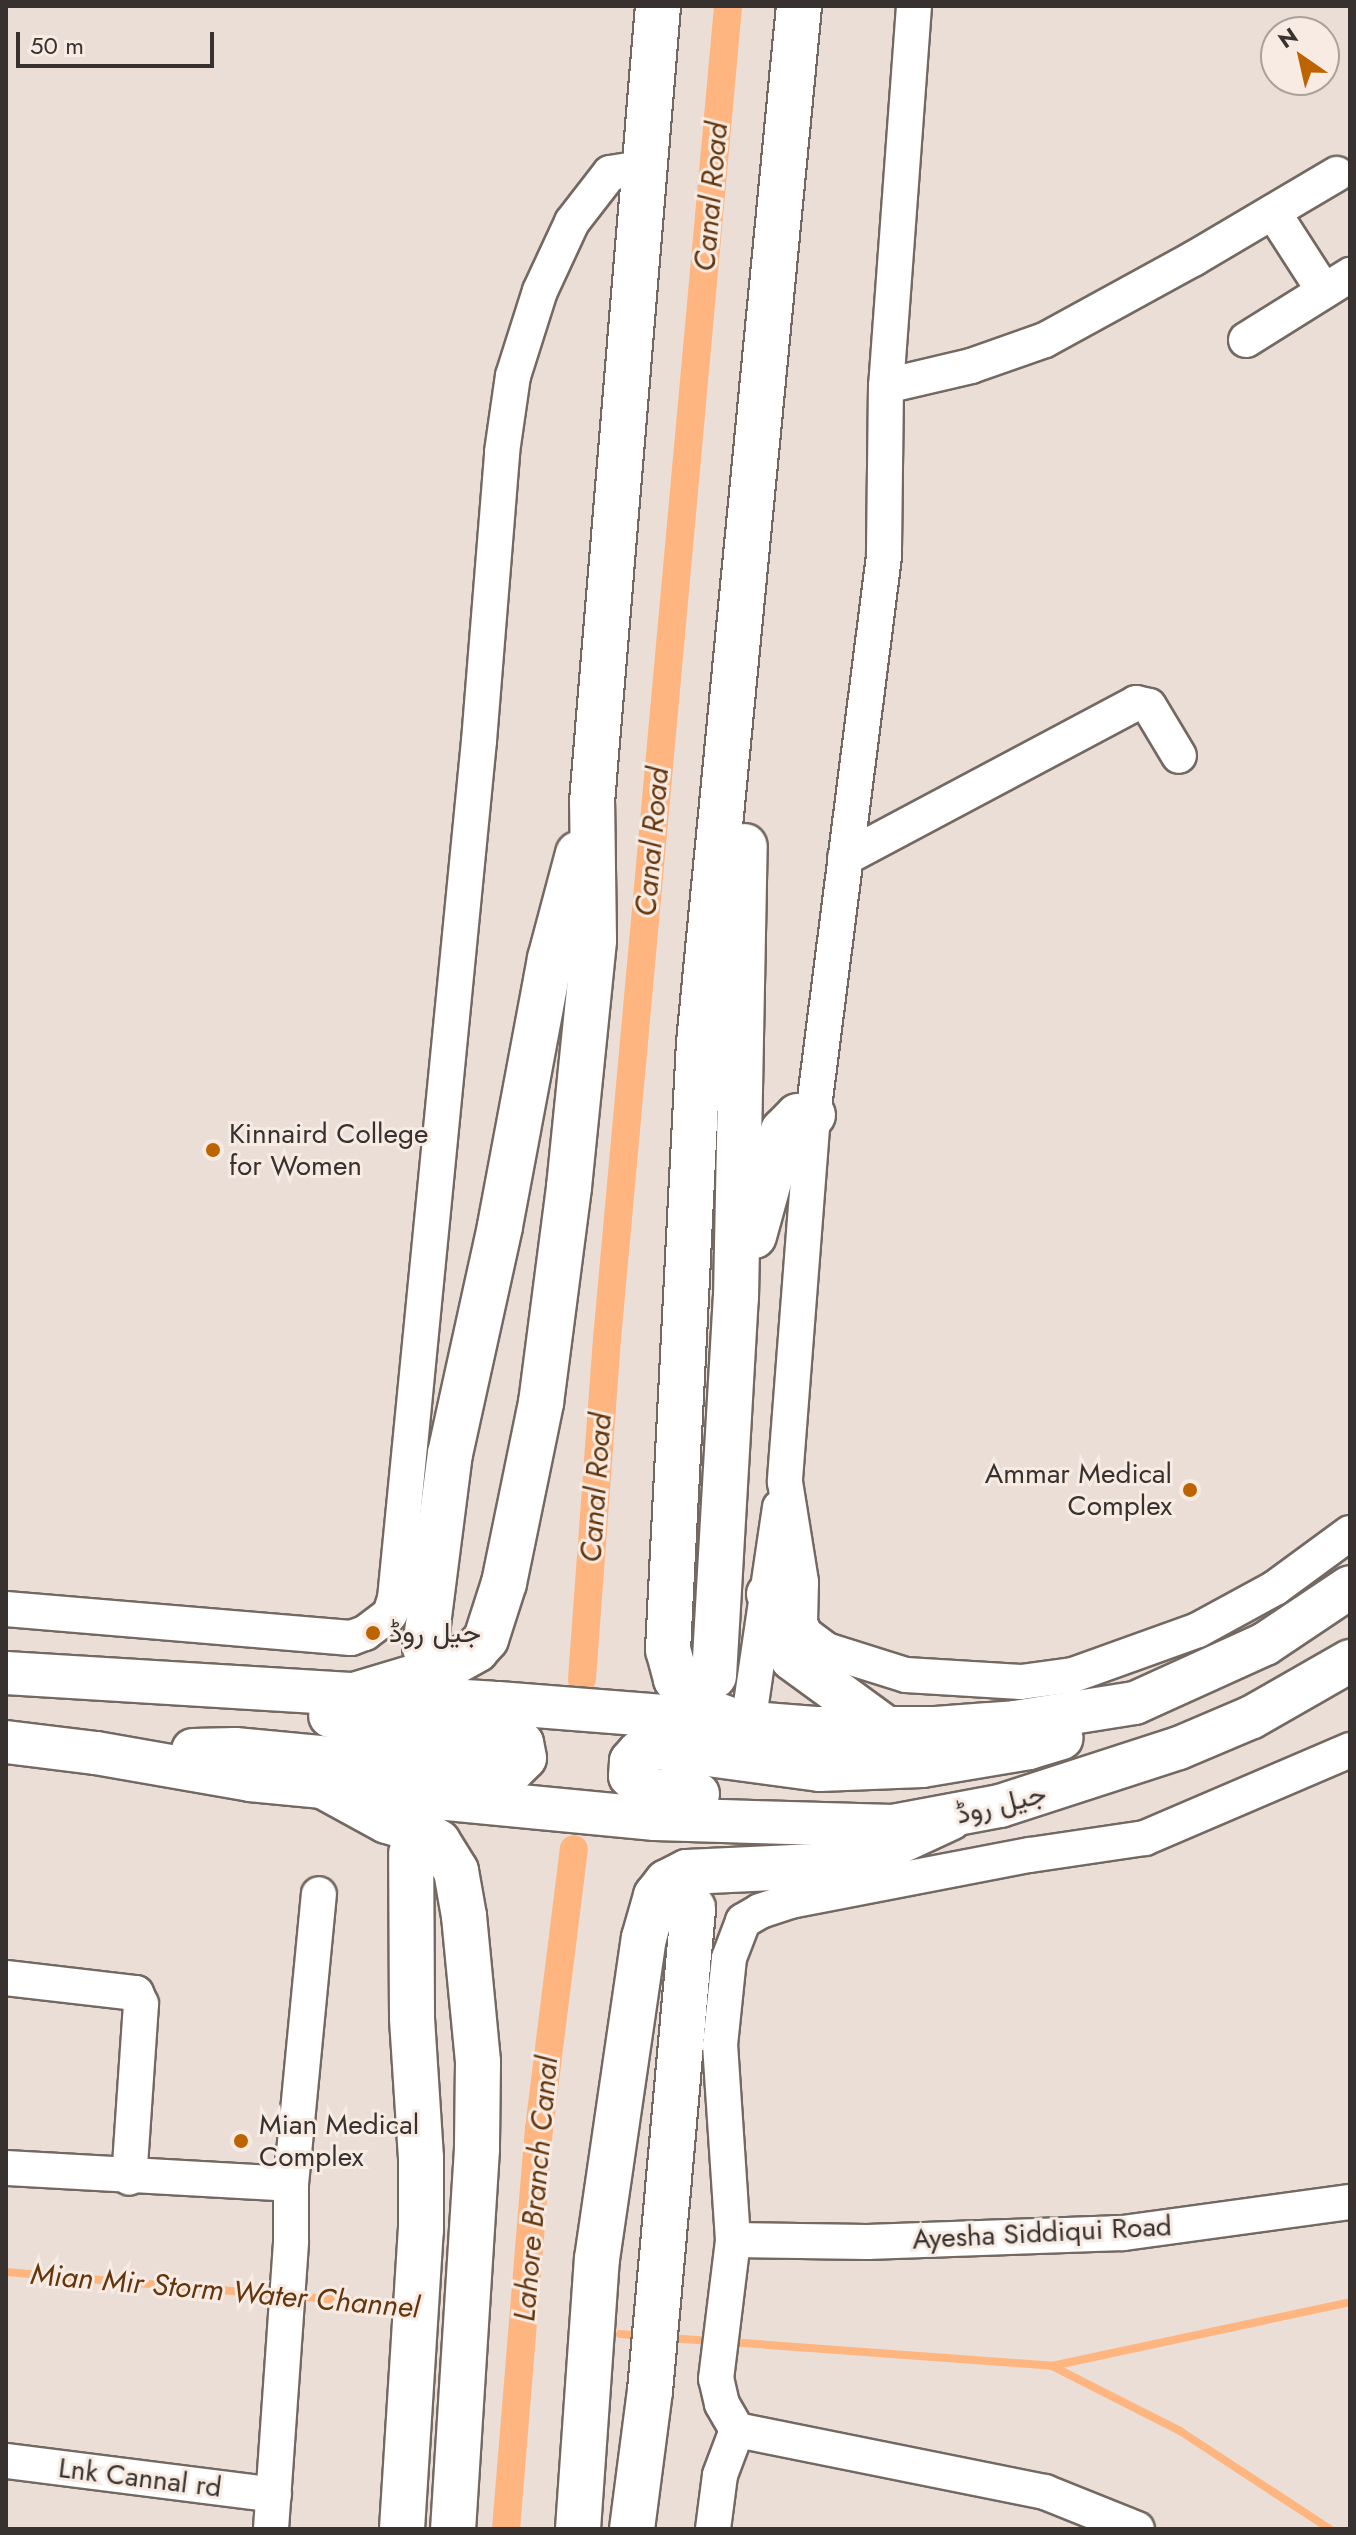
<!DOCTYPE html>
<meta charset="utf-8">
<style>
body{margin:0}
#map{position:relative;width:1356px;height:2535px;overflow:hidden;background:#eaded6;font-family:Jost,Vazirmatn,sans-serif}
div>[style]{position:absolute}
.stream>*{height:8px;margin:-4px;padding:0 4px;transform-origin:4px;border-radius:4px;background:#feb57f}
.canal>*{height:28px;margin:-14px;padding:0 14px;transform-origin:14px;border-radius:14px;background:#feb57f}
.roads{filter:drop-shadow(2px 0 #736962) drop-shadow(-2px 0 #736962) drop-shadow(0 2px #736962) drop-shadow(0 -2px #736962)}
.minor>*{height:34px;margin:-17px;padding:0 17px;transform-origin:17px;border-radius:17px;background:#fff}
.major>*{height:42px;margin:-21px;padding:0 21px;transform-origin:21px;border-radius:21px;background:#fff}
.highway>*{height:44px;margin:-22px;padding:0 22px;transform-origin:22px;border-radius:22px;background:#fff}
.dots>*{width:22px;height:22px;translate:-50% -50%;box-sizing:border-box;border:4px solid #f7ebe3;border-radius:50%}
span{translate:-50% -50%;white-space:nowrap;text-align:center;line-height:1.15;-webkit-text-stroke:6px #f7ebe3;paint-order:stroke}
.poi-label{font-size:28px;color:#37322f}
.left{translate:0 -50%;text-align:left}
.right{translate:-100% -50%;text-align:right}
.street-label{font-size:28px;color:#37322f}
.water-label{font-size:30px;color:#64350c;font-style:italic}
.frame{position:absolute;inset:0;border:8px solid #37322f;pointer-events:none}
.north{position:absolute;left:1260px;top:16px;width:80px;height:80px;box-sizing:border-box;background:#f7ebe3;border:2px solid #aaa19b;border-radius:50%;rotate:326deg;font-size:22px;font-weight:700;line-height:32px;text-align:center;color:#37322f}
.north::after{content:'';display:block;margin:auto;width:28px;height:36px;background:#bd6401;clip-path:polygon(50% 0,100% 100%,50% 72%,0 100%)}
.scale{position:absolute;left:16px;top:32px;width:198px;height:36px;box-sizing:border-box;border:4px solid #37322f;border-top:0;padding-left:10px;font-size:24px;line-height:28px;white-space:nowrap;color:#37322f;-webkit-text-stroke:6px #f7ebe3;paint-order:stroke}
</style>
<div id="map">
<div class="stream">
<div style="left:6px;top:2272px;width:275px;rotate:4.8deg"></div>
<div style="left:294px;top:2296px;width:110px;rotate:5.2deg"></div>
<div style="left:620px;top:2334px;width:23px;rotate:5deg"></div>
<div style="left:669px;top:2338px;width:42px;rotate:4.1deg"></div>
<div style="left:729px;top:2342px;width:324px;rotate:4.2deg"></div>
<div style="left:1052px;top:2366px;width:305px;rotate:-12.1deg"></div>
<div style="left:1052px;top:2366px;width:144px;rotate:26.9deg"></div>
<div style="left:1180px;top:2431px;width:179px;rotate:33.2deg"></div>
</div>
<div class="canal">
<div style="left:582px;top:1679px;width:341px;rotate:-85.8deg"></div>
<div style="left:607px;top:1339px;width:1338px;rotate:-84.81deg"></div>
<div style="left:506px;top:2529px;width:401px;rotate:-85.3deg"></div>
<div style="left:539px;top:2129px;width:282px;rotate:-82.9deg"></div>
</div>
<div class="roads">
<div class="minor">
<div style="left:914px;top:6px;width:381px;rotate:94.2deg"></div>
<div style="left:886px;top:386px;width:170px;rotate:90.7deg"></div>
<div style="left:884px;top:556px;width:563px;rotate:97.24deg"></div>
<div style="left:813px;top:1115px;width:368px;rotate:94.4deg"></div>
<div style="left:785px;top:1482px;width:101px;rotate:80.9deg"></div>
<div style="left:801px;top:1582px;width:41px;rotate:91.4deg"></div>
<div style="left:800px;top:1623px;width:12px;rotate:66deg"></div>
<div style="left:805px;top:1634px;width:26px;rotate:37deg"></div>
<div style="left:826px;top:1650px;width:84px;rotate:17.4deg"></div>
<div style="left:906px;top:1675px;width:115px;rotate:3.5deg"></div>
<div style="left:1021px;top:1682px;width:52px;rotate:-7.7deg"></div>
<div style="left:1073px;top:1675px;width:133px;rotate:-19.8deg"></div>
<div style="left:1198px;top:1630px;width:88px;rotate:-28.6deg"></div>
<div style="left:1275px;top:1588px;width:93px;rotate:-36.3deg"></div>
<div style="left:1273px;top:212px;width:94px;rotate:57.2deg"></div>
<div style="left:1246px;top:340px;width:123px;rotate:-32deg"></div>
<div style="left:886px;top:386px;width:87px;rotate:-13.2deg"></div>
<div style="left:971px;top:366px;width:78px;rotate:-19.4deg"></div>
<div style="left:1045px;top:340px;width:169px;rotate:-28.7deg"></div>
<div style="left:1193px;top:259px;width:167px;rotate:-30.6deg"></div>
<div style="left:845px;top:858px;width:330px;rotate:-28deg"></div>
<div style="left:1136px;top:703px;width:13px;rotate:13deg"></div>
<div style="left:1149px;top:706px;width:58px;rotate:59deg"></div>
<div style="left:6px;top:1609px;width:346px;rotate:4.8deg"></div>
<div style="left:351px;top:1638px;width:15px;rotate:-20deg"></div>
<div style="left:365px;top:1633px;width:31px;rotate:-37deg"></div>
<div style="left:390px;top:1614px;width:16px;rotate:-72deg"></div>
<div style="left:395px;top:1599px;width:862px;rotate:-84.41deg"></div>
<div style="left:479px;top:741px;width:290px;rotate:-85.4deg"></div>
<div style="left:502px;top:452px;width:77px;rotate:-81.8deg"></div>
<div style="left:513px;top:376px;width:89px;rotate:-72.4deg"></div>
<div style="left:540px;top:291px;width:76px;rotate:-65.1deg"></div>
<div style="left:572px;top:222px;width:62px;rotate:-52.2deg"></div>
<div style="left:610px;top:173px;width:33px;rotate:-9deg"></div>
<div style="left:748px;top:1724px;width:219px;rotate:-81.6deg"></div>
<div style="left:6px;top:1978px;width:131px;rotate:6.6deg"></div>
<div style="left:136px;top:1993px;width:12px;rotate:66deg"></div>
<div style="left:141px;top:2004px;width:174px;rotate:93.9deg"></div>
<div style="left:6px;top:2168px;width:285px;rotate:3.2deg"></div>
<div style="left:733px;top:2240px;width:134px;rotate:0.9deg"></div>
<div style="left:867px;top:2242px;width:256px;rotate:-2deg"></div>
<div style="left:1123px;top:2233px;width:229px;rotate:-7.8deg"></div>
<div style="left:737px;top:2430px;width:30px;rotate:-120deg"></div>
<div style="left:722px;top:2404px;width:26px;rotate:-103deg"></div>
<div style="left:716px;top:2379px;width:140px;rotate:-83deg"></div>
<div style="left:733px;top:2240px;width:195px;rotate:-93.8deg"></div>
<div style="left:720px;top:2045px;width:87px;rotate:-84.1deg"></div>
<div style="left:729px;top:1958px;width:40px;rotate:-69deg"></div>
<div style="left:743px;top:1921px;width:20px;rotate:-30deg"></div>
<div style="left:760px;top:1911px;width:32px;rotate:-18deg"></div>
<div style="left:790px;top:1901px;width:244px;rotate:-10.9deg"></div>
<div style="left:1030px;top:1855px;width:116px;rotate:-8.4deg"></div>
<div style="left:1145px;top:1838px;width:223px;rotate:-23.2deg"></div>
<div style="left:737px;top:2430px;width:314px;rotate:11.4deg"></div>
<div style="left:1045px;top:2492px;width:99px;rotate:21.9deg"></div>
<div style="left:6px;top:2461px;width:270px;rotate:7.2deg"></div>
<div style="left:271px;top:2529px;width:289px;rotate:-86deg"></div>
<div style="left:291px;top:2241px;width:57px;rotate:-90deg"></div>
<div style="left:291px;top:2184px;width:291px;rotate:-84.5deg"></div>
<div style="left:713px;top:2529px;width:54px;rotate:-82.6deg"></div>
<div style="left:720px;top:2475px;width:48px;rotate:-69.3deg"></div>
</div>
<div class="major">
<div style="left:768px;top:1594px;width:24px;rotate:62deg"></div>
<div style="left:779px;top:1615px;width:32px;rotate:81deg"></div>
<div style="left:784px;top:1647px;width:14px;rotate:56deg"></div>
<div style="left:792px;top:1659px;width:119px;rotate:36.1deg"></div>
<div style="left:6px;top:1673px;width:493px;rotate:3.5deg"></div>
<div style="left:498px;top:1703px;width:318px;rotate:4.5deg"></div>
<div style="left:815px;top:1728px;width:121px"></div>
<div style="left:936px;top:1728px;width:79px;rotate:-4.3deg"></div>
<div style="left:1015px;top:1722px;width:121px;rotate:-9deg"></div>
<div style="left:1135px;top:1703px;width:143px;rotate:-24.4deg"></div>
<div style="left:1265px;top:1644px;width:102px;rotate:-33.8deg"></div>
<div style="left:6px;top:1742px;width:91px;rotate:7deg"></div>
<div style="left:96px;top:1753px;width:156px;rotate:9.9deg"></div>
<div style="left:250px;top:1780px;width:407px;rotate:5.5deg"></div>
<div style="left:655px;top:1819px;width:238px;rotate:1.7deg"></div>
<div style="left:893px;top:1826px;width:109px;rotate:-10.6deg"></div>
<div style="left:1000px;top:1806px;width:188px;rotate:-18deg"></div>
<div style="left:1179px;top:1748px;width:79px;rotate:-23deg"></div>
<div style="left:1252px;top:1717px;width:113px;rotate:-29.7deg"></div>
<div style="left:193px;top:1750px;width:42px;rotate:-1.4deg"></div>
<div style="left:235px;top:1749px;width:159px;rotate:5.4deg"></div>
<div style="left:393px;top:1764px;width:119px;rotate:3.4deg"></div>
<div style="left:512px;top:1771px;width:18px;rotate:-45deg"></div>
<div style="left:525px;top:1758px;width:15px;rotate:-101deg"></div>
<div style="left:522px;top:1743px;width:9px;rotate:-144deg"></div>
<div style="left:515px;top:1738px;width:113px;rotate:-175.4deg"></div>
<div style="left:402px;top:1729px;width:73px;rotate:-169.8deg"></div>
<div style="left:698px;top:1794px;width:55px;rotate:-174.8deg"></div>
<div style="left:643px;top:1789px;width:18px;rotate:-135deg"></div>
<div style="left:630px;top:1776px;width:15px;rotate:-86deg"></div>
<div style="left:631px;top:1761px;width:12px;rotate:-48deg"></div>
<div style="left:639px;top:1752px;width:18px;rotate:-13deg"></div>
<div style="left:657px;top:1748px;width:164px;rotate:7.7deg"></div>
<div style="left:820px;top:1770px;width:102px;rotate:-2.2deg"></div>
<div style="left:922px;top:1766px;width:109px;rotate:-9.5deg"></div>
<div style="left:1029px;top:1748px;width:34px;rotate:-17deg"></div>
</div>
<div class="highway">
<div style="left:754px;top:1236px;width:109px;rotate:-74.6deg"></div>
<div style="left:783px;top:1131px;width:21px;rotate:-45deg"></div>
<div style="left:798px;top:1116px;width:15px;rotate:-4deg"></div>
<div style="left:425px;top:1648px;width:196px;rotate:-82.7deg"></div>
<div style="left:450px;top:1454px;width:233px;rotate:-77.6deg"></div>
<div style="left:500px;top:1226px;width:272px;rotate:-79.4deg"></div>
<div style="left:550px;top:959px;width:109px;rotate:-75.1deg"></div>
<div style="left:714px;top:1676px;width:379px;rotate:-86.7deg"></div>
<div style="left:736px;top:1298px;width:452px;rotate:-88.9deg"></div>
<div style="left:354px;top:1695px;width:94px;rotate:-16.7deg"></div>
<div style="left:444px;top:1668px;width:37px;rotate:-29deg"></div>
<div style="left:476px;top:1650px;width:15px;rotate:-48deg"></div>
<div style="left:486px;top:1639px;width:59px;rotate:-72.2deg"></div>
<div style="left:504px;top:1583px;width:184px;rotate:-78.4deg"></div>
<div style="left:541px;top:1403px;width:218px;rotate:-82.6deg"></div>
<div style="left:569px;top:1187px;width:248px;rotate:-84.2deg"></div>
<div style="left:594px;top:940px;width:138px;rotate:-90.8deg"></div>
<div style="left:592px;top:802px;width:799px;rotate:-85.26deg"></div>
<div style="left:739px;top:1723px;width:40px;rotate:-159.8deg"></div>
<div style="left:701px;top:1709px;width:39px;rotate:-130deg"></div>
<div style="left:676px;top:1679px;width:30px;rotate:-105deg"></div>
<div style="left:668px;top:1650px;width:608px;rotate:-87.08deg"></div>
<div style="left:699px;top:1043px;width:1042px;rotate:-84.49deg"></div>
<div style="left:319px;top:1784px;width:77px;rotate:28.6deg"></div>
<div style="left:387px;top:1821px;width:37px;rotate:17deg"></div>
<div style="left:422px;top:1832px;width:19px;rotate:32deg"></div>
<div style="left:438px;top:1842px;width:34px;rotate:58deg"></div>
<div style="left:456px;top:1871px;width:46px;rotate:79.9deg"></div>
<div style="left:464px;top:1916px;width:147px;rotate:84.5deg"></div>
<div style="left:478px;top:2062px;width:87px;rotate:90.7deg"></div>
<div style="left:477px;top:2149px;width:381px;rotate:93.6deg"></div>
<div style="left:402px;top:2529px;width:300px;rotate:-86.4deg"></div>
<div style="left:421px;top:2230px;width:72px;rotate:-90deg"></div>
<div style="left:421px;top:2158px;width:141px;rotate:-93.7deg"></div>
<div style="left:412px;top:2017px;width:164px;rotate:-90.3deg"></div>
<div style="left:578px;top:2529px;width:271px;rotate:-86deg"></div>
<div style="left:597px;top:2259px;width:324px;rotate:-81.7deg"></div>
<div style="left:644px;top:1938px;width:44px;rotate:-74.1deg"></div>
<div style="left:656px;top:1896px;width:18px;rotate:-52deg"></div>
<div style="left:667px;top:1882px;width:22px;rotate:-27deg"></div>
<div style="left:687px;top:1872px;width:129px;rotate:-2.7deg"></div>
<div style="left:816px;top:1866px;width:85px;rotate:-16.3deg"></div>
<div style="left:898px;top:1842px;width:57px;rotate:-24.8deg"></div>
<div style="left:632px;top:2529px;width:139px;rotate:-82.6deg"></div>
<div style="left:650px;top:2391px;width:485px;rotate:-84.9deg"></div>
</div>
</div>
<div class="dots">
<div style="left:213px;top:1150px;background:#bd6401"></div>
<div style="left:1190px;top:1490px;background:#bd6401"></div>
<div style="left:373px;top:1633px;background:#bd6401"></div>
<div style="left:241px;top:2141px;background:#bd6401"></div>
</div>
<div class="poi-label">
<span class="left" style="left:229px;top:1150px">Kinnaird College<br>for Women</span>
<span class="right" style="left:1172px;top:1490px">Ammar Medical<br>Complex</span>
<span class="left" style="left:389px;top:1633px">جیل روڈ</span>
<span class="left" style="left:259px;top:2141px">Mian Medical<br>Complex</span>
</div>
<div class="street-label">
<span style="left:1001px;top:1804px;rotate:-14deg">جیل روڈ</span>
<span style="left:1042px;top:2233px;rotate:-3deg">Ayesha Siddiqui Road</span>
<span style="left:140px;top:2478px;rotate:7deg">Lnk Cannal rd</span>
</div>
<div class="water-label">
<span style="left:711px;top:197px;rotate:-85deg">Canal Road</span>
<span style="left:652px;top:842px;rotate:-85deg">Canal Road</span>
<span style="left:596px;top:1488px;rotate:-86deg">Canal Road</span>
<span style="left:536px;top:2189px;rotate:-85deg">Lahore Branch Canal</span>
<span style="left:225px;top:2291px;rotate:5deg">Mian Mir Storm Water Channel</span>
</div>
<div class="frame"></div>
<div class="north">N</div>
<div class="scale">50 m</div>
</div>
